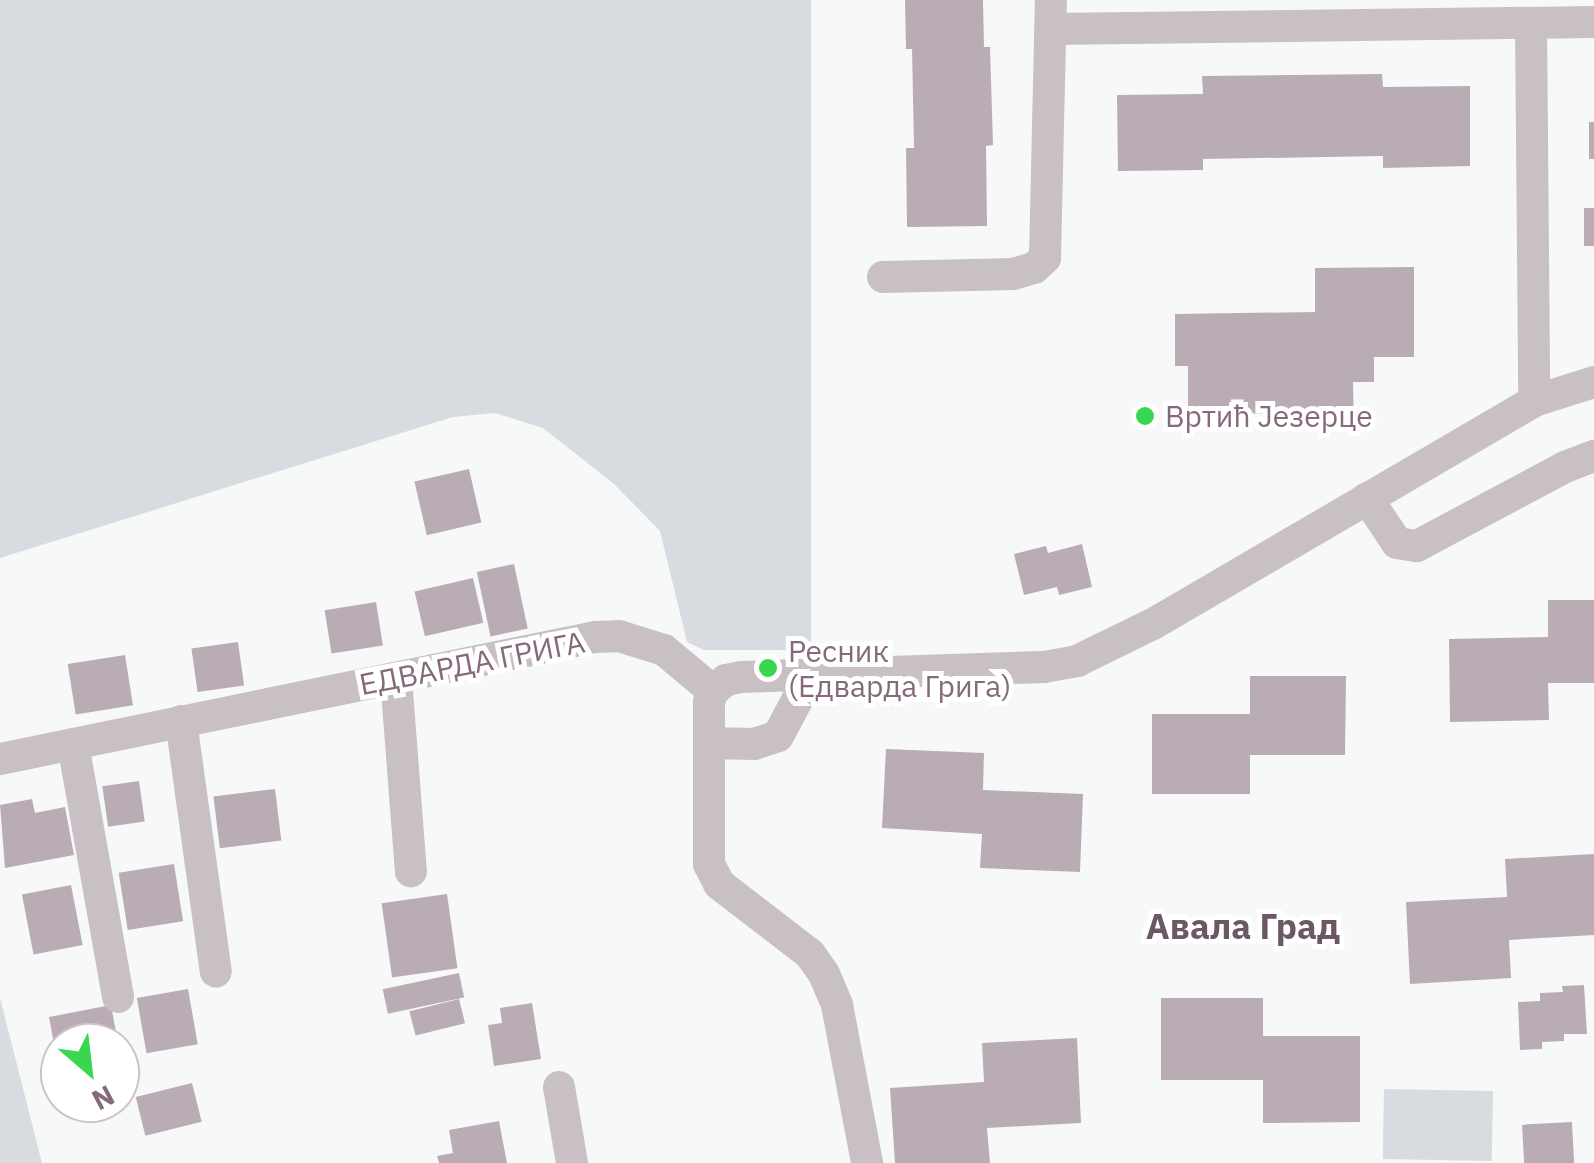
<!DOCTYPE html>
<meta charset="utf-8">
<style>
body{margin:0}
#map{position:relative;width:1594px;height:1163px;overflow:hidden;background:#f7f9f9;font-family:"IBM Plex Sans",sans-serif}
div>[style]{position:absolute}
.green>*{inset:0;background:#d8dce0;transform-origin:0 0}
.building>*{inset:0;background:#b9acb5;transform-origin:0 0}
.minor>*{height:32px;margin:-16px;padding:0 16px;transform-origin:16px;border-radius:16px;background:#c8c0c5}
.dots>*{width:28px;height:28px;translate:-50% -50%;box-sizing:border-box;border:5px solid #fff;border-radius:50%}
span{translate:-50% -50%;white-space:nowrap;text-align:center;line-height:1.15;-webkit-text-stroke:10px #fff;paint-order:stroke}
.poi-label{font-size:30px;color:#866a7c}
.left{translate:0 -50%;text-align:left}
.street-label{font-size:30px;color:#866a7c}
.quarter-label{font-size:35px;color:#6b5864;font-weight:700}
.north{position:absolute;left:40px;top:1023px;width:100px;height:100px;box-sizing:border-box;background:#fff;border:2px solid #cfc3cb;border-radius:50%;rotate:152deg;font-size:28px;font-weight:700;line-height:40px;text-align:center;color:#866a7c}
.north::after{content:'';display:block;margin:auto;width:35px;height:45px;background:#39d74f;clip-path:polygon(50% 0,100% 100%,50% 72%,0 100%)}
</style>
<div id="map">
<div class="green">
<div style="clip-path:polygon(0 0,811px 0,811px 650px,704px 650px,687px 642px,660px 531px,614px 484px,543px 428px,495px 413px,453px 417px,0 558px)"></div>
<div style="clip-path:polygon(0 998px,42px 1163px,0 1163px)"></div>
<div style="left:1384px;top:1089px;width:109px;height:70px;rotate:1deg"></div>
</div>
<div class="building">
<div style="clip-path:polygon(905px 0,983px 0,984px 47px,990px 47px,993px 145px,986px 146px,987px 226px,907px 227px,906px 148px,914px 148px,912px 49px,906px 49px)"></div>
<div style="clip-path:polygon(1382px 74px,1383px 87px,1470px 86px,1470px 166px,1383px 168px,1383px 156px,1203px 159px,1203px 170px,1118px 171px,1117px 95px,1203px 94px,1202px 76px)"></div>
<div style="left:1589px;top:122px;width:5px;height:37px"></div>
<div style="left:1584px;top:208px;width:10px;height:38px"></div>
<div style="clip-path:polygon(1414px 267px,1414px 357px,1374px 357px,1374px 382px,1353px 382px,1354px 426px,1304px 427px,1304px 413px,1188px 414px,1188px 366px,1175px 366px,1175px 314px,1315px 312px,1315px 268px)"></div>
<div style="left:469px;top:469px;width:55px;height:56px;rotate:77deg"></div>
<div style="clip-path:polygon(1082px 544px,1092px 587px,1059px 595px,1057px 587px,1024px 595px,1014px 554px,1046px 546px,1048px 553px)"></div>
<div style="left:514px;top:564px;width:66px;height:38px;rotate:78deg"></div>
<div style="left:473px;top:578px;width:46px;height:60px;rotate:77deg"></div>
<div style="clip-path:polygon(1548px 600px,1594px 600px,1594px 683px,1548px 683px,1549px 720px,1450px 722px,1449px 639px,1548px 637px)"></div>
<div style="left:376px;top:602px;width:44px;height:52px;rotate:81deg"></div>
<div style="left:238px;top:642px;width:44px;height:47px;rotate:82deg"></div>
<div style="left:125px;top:655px;width:51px;height:58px;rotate:81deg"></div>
<div style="clip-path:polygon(1250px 676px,1346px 676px,1345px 755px,1250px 755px,1250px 794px,1152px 794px,1152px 714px,1250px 714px)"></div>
<div style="clip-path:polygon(886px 749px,984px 753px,983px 790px,1083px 794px,1080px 872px,980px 868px,982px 834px,882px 828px)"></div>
<div style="left:139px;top:781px;width:41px;height:37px;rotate:82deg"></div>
<div style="left:275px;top:789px;width:52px;height:62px;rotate:83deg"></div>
<div style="clip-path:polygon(32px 799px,35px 813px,65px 807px,74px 855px,5px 868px,0 805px)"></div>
<div style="clip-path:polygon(1594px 854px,1594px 935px,1509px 940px,1511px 978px,1410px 984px,1406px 902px,1507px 897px,1505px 859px)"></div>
<div style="left:174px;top:864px;width:58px;height:56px;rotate:81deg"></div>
<div style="left:71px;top:885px;width:61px;height:50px;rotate:79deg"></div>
<div style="left:447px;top:894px;width:75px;height:66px;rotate:82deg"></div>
<div style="left:459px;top:973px;width:25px;height:78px;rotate:78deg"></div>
<div style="clip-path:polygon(1584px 985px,1587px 1034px,1564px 1034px,1564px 1041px,1542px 1042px,1542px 1049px,1520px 1050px,1518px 1002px,1540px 1001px,1540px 993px,1563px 992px,1562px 986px)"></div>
<div style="left:188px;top:989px;width:56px;height:52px;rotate:80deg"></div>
<div style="clip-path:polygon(1161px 998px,1263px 998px,1263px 1036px,1360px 1036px,1360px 1122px,1263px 1123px,1263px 1080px,1161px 1080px)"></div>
<div style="left:459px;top:999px;width:25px;height:51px;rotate:76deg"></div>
<div style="clip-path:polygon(532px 1003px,541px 1059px,494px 1066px,488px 1025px,502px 1023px,500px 1008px)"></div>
<div style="clip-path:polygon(111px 1005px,118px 1043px,60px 1043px,58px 1066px,49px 1017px)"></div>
<div style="clip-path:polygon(1077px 1038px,1081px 1123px,987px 1128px,990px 1163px,895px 1163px,890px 1088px,984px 1082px,982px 1043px)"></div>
<div style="left:192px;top:1083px;width:40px;height:58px;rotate:76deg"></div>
<div style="clip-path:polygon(499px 1121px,507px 1163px,439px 1163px,437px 1156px,453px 1153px,449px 1130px)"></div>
<div style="left:1572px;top:1122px;width:41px;height:50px;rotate:87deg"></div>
</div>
<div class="minor">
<div style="left:1531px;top:23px;width:378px;rotate:89.5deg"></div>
<div style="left:1051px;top:29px;width:543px;rotate:-0.74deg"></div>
<div style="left:883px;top:277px;width:130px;rotate:-1.3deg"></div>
<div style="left:1013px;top:274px;width:22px;rotate:-16deg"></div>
<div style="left:1034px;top:268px;width:15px;rotate:-42deg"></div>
<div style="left:1045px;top:258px;width:258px;rotate:-88.7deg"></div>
<div style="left:1367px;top:498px;width:54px;rotate:56.3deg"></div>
<div style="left:1397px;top:543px;width:20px;rotate:9deg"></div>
<div style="left:1417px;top:546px;width:168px;rotate:-28.1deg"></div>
<div style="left:1565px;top:467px;width:31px;rotate:-21deg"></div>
<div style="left:396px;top:678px;width:194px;rotate:85.6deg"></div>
<div style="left:713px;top:691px;width:17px;rotate:-40deg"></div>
<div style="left:726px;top:680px;width:15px;rotate:-11deg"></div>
<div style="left:741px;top:677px;width:303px;rotate:-1.9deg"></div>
<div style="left:1044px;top:667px;width:34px;rotate:-10deg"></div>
<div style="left:1077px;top:661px;width:85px;rotate:-26deg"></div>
<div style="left:1153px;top:624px;width:441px;rotate:-30.3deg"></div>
<div style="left:1534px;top:401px;width:63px;rotate:-17.6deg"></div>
<div style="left:713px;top:691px;width:12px;rotate:110deg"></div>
<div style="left:709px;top:702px;width:162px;rotate:90deg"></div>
<div style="left:709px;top:864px;width:22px;rotate:63deg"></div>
<div style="left:719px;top:884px;width:115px;rotate:37.6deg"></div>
<div style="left:810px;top:954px;width:24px;rotate:55deg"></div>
<div style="left:824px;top:974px;width:34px;rotate:67deg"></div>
<div style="left:837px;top:1005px;width:161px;rotate:79.2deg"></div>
<div style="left:181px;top:721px;width:253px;rotate:82.1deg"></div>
<div style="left:710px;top:743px;width:44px;rotate:1.3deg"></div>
<div style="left:754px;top:744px;width:25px;rotate:-18deg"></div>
<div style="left:778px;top:736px;width:66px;rotate:-61.9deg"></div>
<div style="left:73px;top:744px;width:257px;rotate:79.9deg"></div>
<div style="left:0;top:759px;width:607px;rotate:-11.59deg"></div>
<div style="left:595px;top:637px;width:24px;rotate:-2deg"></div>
<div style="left:619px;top:636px;width:47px;rotate:17.3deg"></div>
<div style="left:664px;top:650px;width:64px;rotate:39.9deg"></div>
<div style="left:559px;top:1087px;width:77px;rotate:80.3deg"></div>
</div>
<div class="dots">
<div style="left:1145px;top:416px;background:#39d74f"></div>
<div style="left:768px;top:668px;background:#39d74f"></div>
</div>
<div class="poi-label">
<span class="left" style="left:1165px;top:416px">Вртић Језерце</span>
<span class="left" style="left:788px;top:668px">Ресник<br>(Едварда Грига)</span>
</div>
<div class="street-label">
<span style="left:472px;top:663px;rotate:-11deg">ЕДВАРДА ГРИГА</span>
</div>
<div class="quarter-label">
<span style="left:1243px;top:926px">Авала Град</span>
</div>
<div class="north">N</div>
</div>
